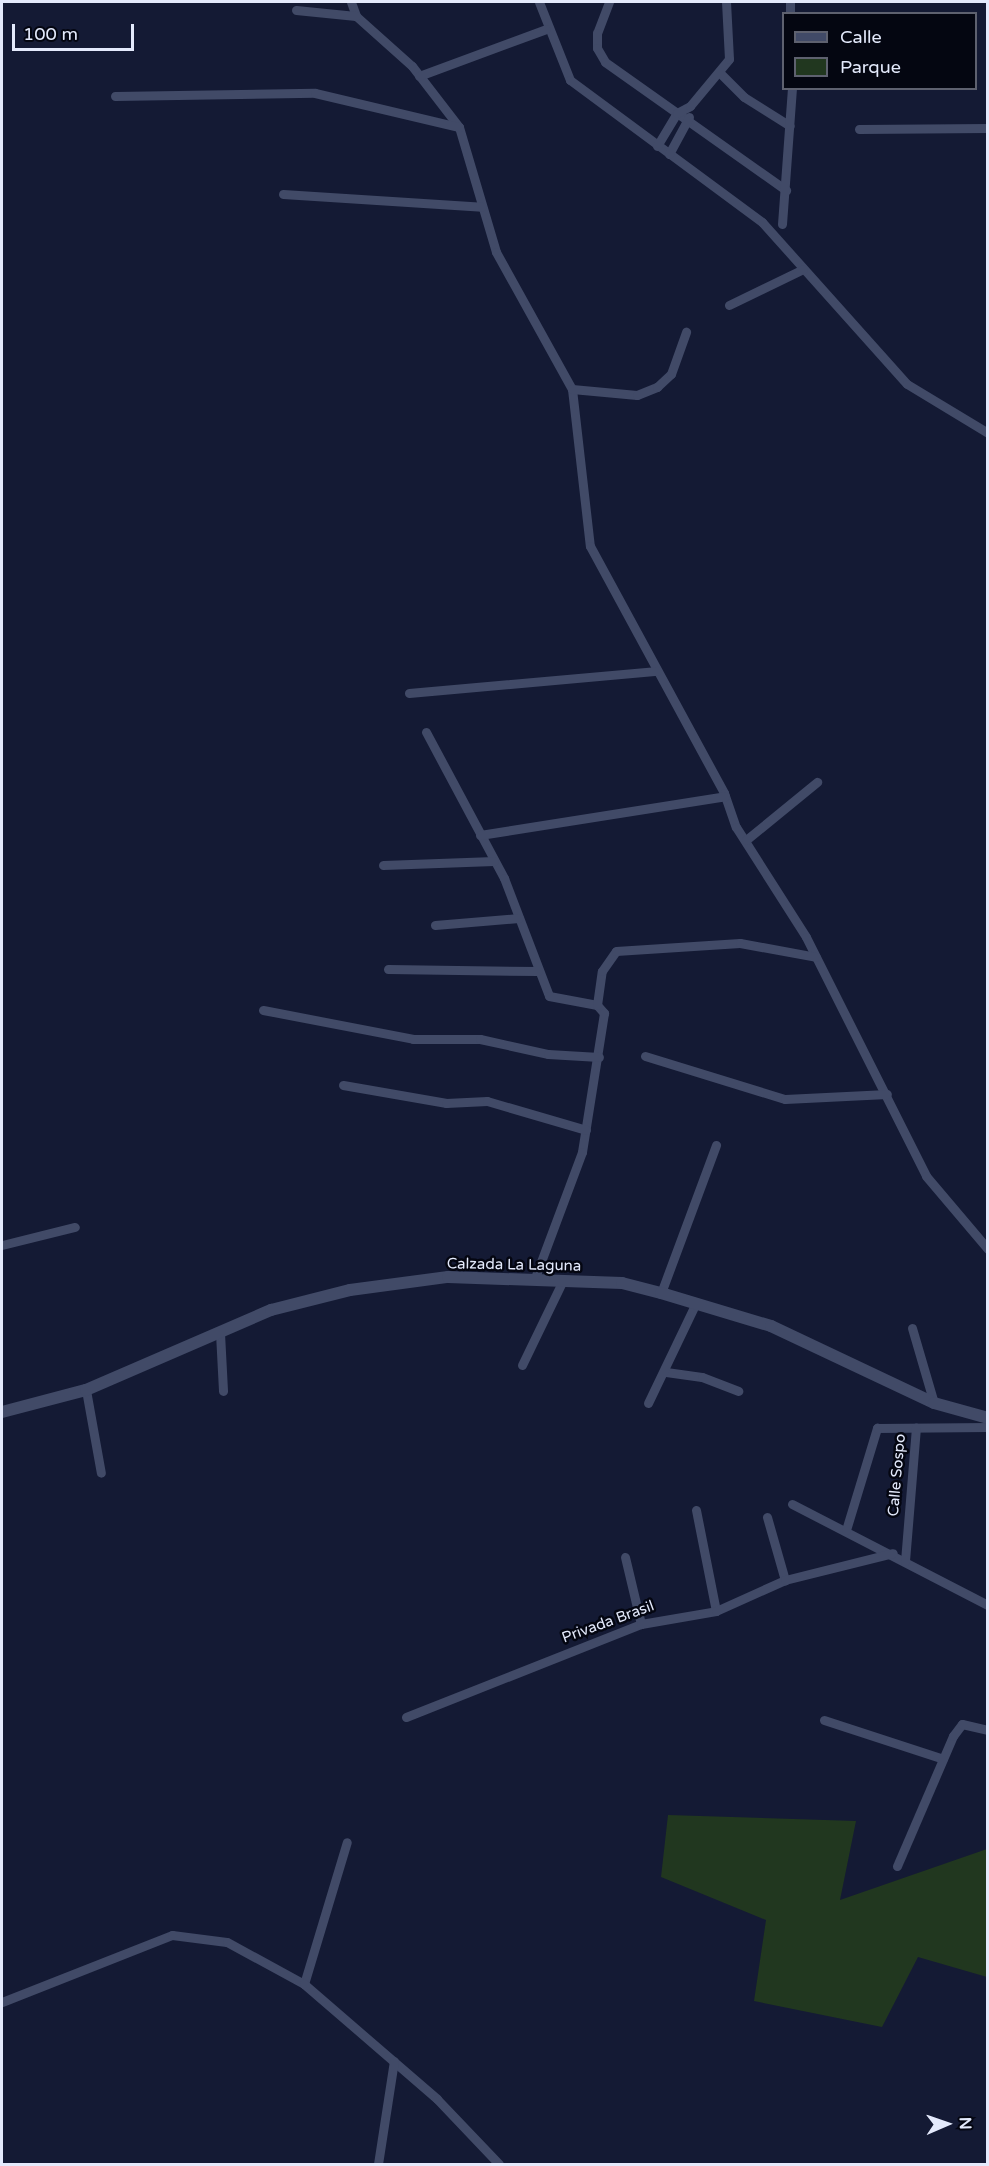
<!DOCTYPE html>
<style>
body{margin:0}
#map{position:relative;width:989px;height:2166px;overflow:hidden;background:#141a34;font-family:"Varela Round",sans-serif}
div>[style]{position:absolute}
.green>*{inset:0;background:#21371f}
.minor>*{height:9px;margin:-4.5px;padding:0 4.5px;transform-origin:4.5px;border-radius:4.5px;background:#414a67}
.tertiary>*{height:12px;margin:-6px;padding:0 6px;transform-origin:6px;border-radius:6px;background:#414a67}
span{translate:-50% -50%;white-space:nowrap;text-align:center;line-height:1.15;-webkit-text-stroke:5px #040611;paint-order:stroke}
.street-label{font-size:15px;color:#e4eafc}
.frame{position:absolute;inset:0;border:3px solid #e4eafc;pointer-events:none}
.legend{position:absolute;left:782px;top:12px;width:195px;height:78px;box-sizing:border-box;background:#040611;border:2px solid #5e616f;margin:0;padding:8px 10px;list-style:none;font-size:18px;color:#e4eafc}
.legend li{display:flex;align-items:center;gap:12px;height:30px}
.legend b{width:30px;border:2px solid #5e616f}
.north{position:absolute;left:917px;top:2094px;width:60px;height:60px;-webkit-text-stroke:4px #040611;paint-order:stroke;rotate:88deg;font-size:16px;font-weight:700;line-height:24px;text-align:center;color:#e4eafc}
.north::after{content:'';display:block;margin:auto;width:21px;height:27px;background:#e4eafc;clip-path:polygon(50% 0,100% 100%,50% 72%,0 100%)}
.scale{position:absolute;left:12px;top:24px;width:122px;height:27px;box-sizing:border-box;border:3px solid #e4eafc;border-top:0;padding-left:8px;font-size:18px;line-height:21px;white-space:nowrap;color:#e4eafc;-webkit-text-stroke:4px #040611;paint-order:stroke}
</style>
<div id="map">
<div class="green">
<div style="clip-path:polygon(668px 1815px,856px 1821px,840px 1900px,987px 1849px,987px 1977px,918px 1957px,882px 2027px,754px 2001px,766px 1920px,661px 1877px)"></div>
</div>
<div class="minor">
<div style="left:351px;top:2px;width:15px;rotate:70deg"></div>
<div style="left:356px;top:16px;width:75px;rotate:41.8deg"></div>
<div style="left:412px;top:66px;width:77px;rotate:52.4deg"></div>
<div style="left:459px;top:127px;width:130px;rotate:73.5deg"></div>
<div style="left:496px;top:252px;width:157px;rotate:61deg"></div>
<div style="left:572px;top:389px;width:158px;rotate:83.5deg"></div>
<div style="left:590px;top:546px;width:281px;rotate:61.5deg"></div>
<div style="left:724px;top:793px;width:36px;rotate:71deg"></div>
<div style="left:736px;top:827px;width:130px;rotate:57.5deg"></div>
<div style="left:806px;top:937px;width:267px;rotate:63.3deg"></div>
<div style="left:926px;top:1176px;width:96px;rotate:49.7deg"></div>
<div style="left:539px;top:2px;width:84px;rotate:68.3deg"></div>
<div style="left:570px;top:80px;width:239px;rotate:36.5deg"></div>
<div style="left:762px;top:222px;width:217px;rotate:48.2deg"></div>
<div style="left:907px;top:384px;width:95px;rotate:31.2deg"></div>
<div style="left:609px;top:2px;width:33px;rotate:111deg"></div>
<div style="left:597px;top:33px;width:15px;rotate:90deg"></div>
<div style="left:597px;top:48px;width:16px;rotate:60deg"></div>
<div style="left:605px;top:62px;width:222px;rotate:35.3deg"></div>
<div style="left:790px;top:2px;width:12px;rotate:90deg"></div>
<div style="left:296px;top:10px;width:60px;rotate:5.7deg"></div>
<div style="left:719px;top:72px;width:35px;rotate:45deg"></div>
<div style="left:744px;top:97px;width:54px;rotate:32.2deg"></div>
<div style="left:419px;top:76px;width:135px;rotate:-20.3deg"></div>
<div style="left:115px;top:96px;width:200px;rotate:-0.9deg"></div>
<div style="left:315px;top:93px;width:148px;rotate:13.3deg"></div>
<div style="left:859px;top:129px;width:129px;rotate:-0.4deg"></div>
<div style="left:657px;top:146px;width:39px;rotate:-59deg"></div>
<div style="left:677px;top:113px;width:15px;rotate:-28deg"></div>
<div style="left:690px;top:106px;width:61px;rotate:-50.3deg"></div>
<div style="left:729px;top:59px;width:57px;rotate:-93deg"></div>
<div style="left:669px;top:154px;width:42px;rotate:-61.6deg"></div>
<div style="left:283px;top:194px;width:199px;rotate:3.7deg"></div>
<div style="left:782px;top:224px;width:136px;rotate:-85.8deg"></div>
<div style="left:729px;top:305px;width:82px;rotate:-25.9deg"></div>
<div style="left:572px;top:389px;width:65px;rotate:5.3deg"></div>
<div style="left:637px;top:395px;width:22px;rotate:-22deg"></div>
<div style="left:657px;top:387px;width:19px;rotate:-43deg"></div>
<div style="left:671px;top:374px;width:45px;rotate:-70.3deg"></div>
<div style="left:409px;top:693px;width:249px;rotate:-5.1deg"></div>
<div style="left:426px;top:732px;width:166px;rotate:61.9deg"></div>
<div style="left:504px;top:878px;width:126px;rotate:69.1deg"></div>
<div style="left:549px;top:996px;width:49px;rotate:10.6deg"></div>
<div style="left:597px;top:1005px;width:11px;rotate:49deg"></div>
<div style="left:604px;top:1013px;width:141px;rotate:99deg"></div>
<div style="left:582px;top:1152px;width:134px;rotate:110.5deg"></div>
<div style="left:480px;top:835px;width:248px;rotate:-9deg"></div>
<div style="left:746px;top:840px;width:92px;rotate:-39.2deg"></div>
<div style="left:383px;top:865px;width:111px;rotate:-2.1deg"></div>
<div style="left:435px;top:925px;width:84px;rotate:-4.8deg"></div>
<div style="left:388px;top:969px;width:150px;rotate:0.8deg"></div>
<div style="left:597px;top:1005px;width:34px;rotate:-82deg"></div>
<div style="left:602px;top:971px;width:24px;rotate:-55deg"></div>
<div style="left:616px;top:951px;width:124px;rotate:-3.7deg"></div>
<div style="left:740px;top:943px;width:77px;rotate:10.4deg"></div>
<div style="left:263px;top:1010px;width:153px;rotate:10.9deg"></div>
<div style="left:413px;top:1039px;width:67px"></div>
<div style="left:480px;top:1039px;width:70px;rotate:12.4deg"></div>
<div style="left:548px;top:1054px;width:51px;rotate:3.4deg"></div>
<div style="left:645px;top:1056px;width:146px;rotate:17.1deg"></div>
<div style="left:785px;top:1099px;width:102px;rotate:-2.8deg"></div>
<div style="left:343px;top:1085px;width:105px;rotate:9.9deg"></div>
<div style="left:446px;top:1103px;width:41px;rotate:-2.8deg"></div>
<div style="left:487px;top:1101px;width:103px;rotate:16.3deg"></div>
<div style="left:2px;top:1245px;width:75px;rotate:-13.9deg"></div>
<div style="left:661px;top:1293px;width:158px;rotate:-69.6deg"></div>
<div style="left:912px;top:1328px;width:78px;rotate:73.7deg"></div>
<div style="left:220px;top:1333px;width:58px;rotate:87deg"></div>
<div style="left:522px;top:1365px;width:94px;rotate:-64.2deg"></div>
<div style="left:666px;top:1372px;width:36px;rotate:8deg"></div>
<div style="left:702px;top:1377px;width:39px;rotate:21deg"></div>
<div style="left:86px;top:1390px;width:84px;rotate:79.8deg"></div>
<div style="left:648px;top:1403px;width:111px;rotate:-64.4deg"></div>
<div style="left:792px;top:1504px;width:220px;rotate:27.3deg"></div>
<div style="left:696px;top:1510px;width:103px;rotate:78.8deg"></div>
<div style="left:767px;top:1517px;width:66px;rotate:74.1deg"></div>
<div style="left:846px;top:1530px;width:107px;rotate:-73.1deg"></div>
<div style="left:877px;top:1428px;width:111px;rotate:-0.5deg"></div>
<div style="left:625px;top:1557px;width:69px;rotate:76.6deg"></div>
<div style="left:905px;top:1561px;width:134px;rotate:-85.3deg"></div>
<div style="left:406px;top:1717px;width:253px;rotate:-21.6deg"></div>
<div style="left:641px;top:1624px;width:76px;rotate:-9.8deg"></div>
<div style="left:716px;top:1611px;width:76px;rotate:-24.2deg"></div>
<div style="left:785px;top:1580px;width:111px;rotate:-14deg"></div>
<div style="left:824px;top:1720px;width:125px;rotate:18.1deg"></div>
<div style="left:897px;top:1866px;width:142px;rotate:-66.7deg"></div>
<div style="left:953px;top:1736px;width:15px;rotate:-53deg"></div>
<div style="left:962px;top:1724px;width:27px;rotate:13deg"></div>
<div style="left:304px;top:1984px;width:148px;rotate:-73.2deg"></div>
<div style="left:2px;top:2002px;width:183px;rotate:-21.5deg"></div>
<div style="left:172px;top:1935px;width:55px;rotate:7.3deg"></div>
<div style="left:227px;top:1942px;width:88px;rotate:28.6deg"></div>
<div style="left:304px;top:1984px;width:176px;rotate:40.8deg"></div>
<div style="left:437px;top:2099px;width:90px;rotate:46.4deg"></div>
<div style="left:378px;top:2164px;width:104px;rotate:-81.2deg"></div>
</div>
<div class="tertiary">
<div style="left:2px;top:1412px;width:87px;rotate:-14.7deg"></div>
<div style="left:86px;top:1390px;width:202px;rotate:-23.4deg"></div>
<div style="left:271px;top:1310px;width:81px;rotate:-14.2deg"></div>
<div style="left:350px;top:1290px;width:99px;rotate:-7.6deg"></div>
<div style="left:448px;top:1277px;width:174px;rotate:2deg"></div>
<div style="left:622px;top:1283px;width:40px;rotate:14.4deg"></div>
<div style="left:661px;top:1293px;width:115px;rotate:16.7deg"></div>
<div style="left:771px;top:1326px;width:180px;rotate:25.3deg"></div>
<div style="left:934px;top:1403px;width:56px;rotate:15.5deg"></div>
</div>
<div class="street-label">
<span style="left:514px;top:1265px;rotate:1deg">Calzada La Laguna</span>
<span style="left:897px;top:1475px;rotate:-85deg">Calle Sospo</span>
<span style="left:608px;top:1622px;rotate:-20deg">Privada Brasil</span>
</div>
<div class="frame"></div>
<ul class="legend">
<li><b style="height:8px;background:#414a67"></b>Calle</li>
<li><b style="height:16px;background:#21371f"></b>Parque</li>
</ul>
<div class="north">N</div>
<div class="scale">100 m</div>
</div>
